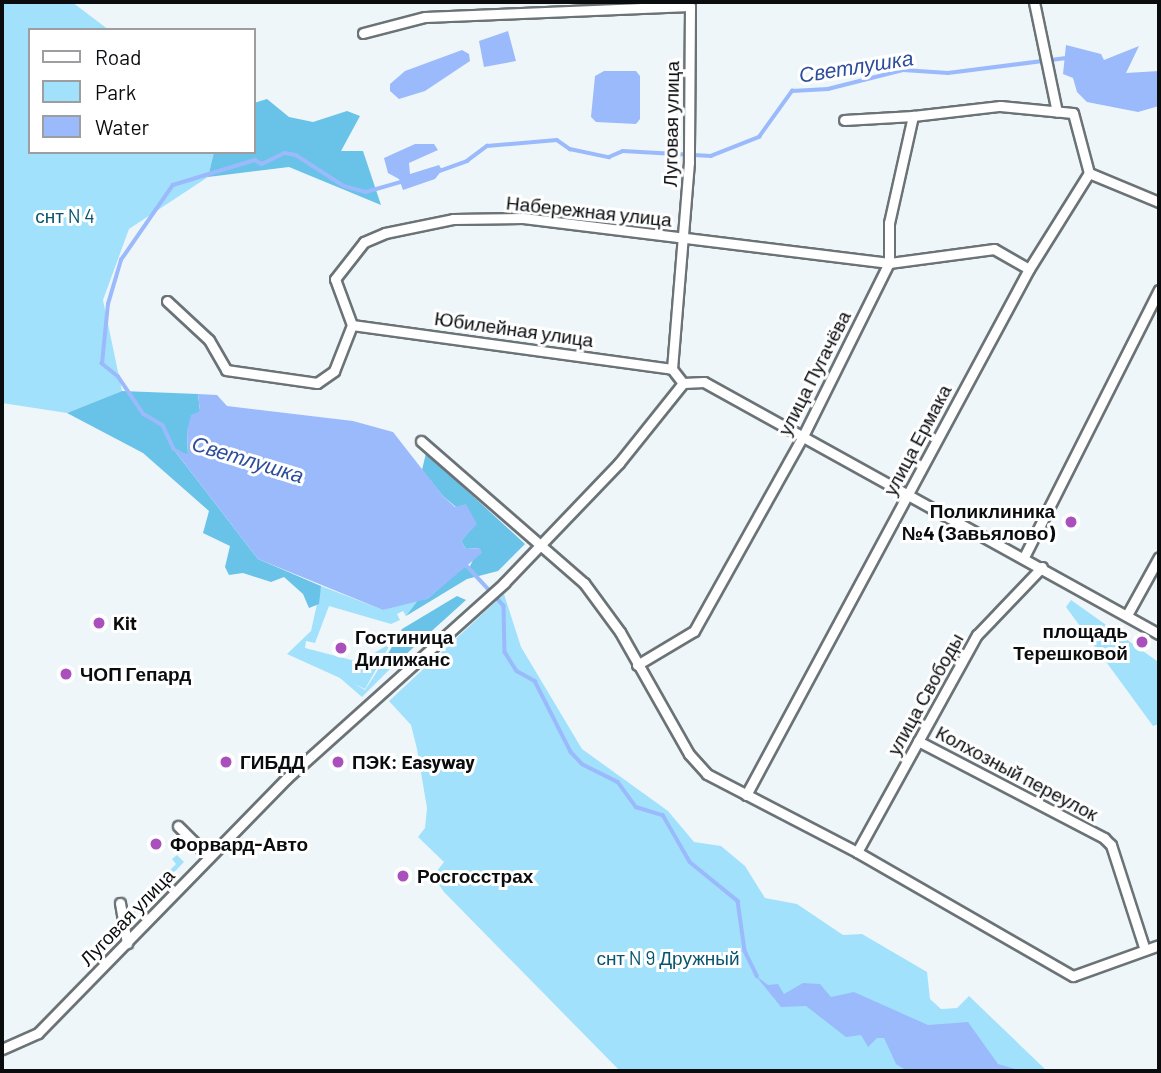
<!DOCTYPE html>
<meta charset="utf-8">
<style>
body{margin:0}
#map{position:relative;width:1161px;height:1073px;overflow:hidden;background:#eef6fa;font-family:Barlow,sans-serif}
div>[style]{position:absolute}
.green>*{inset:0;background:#a2e1fc}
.forest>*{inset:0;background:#69c2e7}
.water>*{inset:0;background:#9bbafc}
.stream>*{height:3.5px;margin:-1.75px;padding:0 1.75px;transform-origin:1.75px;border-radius:1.75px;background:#9bbafc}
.roads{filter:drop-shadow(2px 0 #6b7376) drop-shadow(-2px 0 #6b7376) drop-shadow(0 2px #6b7376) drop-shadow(0 -2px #6b7376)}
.street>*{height:9px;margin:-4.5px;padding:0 4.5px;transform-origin:4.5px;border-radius:4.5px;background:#fff}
.dots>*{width:19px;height:19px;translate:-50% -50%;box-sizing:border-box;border:4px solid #fff;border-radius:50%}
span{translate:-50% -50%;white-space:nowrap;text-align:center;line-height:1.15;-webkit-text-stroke:6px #fff;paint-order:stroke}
.street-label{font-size:19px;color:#0a0c0e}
.park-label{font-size:19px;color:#08556e}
.poi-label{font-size:19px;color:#0a0c0e;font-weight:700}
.right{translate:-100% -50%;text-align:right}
.left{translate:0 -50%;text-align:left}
.water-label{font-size:21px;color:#2d4e9a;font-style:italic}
.frame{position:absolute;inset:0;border:4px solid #0a0c0e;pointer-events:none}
.legend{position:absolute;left:28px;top:28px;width:228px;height:126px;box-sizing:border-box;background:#fff;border:2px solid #9d9e9f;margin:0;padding:9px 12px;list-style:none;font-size:21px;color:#0a0c0e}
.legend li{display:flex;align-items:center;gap:14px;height:35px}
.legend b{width:35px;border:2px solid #9d9e9f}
</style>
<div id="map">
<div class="green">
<div style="clip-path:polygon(2px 2px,72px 2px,109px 30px,30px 30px,30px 152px,214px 152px,208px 177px,129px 229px,103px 300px,122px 391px,67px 413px,2px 403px)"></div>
<div style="clip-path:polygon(321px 586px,383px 610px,418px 600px,406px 616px,403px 611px,397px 614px,400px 620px,391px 624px,329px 606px,315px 643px,306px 641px,305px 648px,359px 662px,391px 643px,365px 689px,354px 684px,365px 690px,385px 659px,393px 666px,362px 697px,340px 678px,287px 654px,311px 631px)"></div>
<div style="clip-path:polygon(504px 594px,521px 647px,582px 749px,668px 811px,694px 842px,721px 846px,745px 866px,765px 898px,797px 904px,843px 935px,862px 934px,927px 972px,930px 999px,941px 1009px,957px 1008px,969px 996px,1047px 1071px,620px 1071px,444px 892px,433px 876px,444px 862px,418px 837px,425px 828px,427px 808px,417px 749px,411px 725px,389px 701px)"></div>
<div style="clip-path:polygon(1071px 600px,1157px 661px,1159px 724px,1153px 726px,1066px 607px)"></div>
<div style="clip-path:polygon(177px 855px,184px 862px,131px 917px,122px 908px,126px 905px,132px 909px,176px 864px,172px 859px)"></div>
</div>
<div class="forest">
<div style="clip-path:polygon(267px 99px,289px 117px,313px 122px,347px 111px,360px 116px,341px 151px,363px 151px,381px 205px,289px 167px,208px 177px,214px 152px,254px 152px,254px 103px)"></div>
<div style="clip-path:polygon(122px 391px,198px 394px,200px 411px,187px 431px,188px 455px,174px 450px,258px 559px,321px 586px,319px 604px,309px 608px,303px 594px,284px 577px,271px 582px,243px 573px,229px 575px,225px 567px,230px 546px,203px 533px,209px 511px,143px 453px,67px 413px)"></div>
<div style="clip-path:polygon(426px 453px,525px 544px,498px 571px,467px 579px,406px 616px,418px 600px,427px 599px,464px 567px,469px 568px,479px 548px,466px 549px,461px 541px,476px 524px,443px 496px,422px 470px)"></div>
<div style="clip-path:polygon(457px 596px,466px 600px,393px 666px,388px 665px,385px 659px,402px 629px)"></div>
</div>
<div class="water">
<div style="clip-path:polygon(508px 31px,516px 61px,484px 67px,479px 41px)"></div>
<div style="clip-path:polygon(1066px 45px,1101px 54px,1104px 60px,1139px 46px,1126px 73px,1159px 71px,1159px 106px,1138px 112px,1087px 102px,1077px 92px,1073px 78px,1063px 74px)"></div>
<div style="clip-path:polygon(462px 50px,469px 54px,470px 61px,425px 91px,399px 99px,390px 91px,390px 84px,405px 71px)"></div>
<div style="clip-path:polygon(604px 71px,636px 71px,640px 76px,640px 119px,636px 124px,596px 122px,591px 117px,595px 76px)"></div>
<div style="clip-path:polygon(415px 144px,434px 144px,438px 150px,409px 163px,410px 174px,439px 165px,442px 170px,435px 179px,403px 190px,399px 179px,388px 173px,384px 158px)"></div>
<div style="clip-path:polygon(198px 394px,217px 395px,227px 406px,353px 421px,393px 432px,443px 496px,455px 507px,466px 504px,477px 524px,461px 541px,466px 549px,480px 548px,482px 553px,427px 599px,383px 610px,258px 559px,171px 446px,188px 455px,187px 431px,191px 415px,200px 411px)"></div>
<div style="clip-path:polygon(755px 975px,768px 985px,778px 984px,784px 994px,803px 983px,820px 984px,831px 997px,854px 992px,928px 1025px,968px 1022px,998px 1064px,1022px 1071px,907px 1071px,896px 1064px,884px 1038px,877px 1038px,868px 1047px,861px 1035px,846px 1037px,806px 1006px,781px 1007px)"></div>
</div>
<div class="stream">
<div style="left:440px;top:171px;width:29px;rotate:-20deg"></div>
<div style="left:467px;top:161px;width:25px;rotate:-37deg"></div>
<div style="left:487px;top:146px;width:70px;rotate:-4.9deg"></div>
<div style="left:557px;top:140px;width:16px;rotate:35deg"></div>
<div style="left:570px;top:149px;width:40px;rotate:12deg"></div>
<div style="left:609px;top:157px;width:15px;rotate:-23deg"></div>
<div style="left:623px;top:151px;width:88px;rotate:3.3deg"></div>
<div style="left:711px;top:156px;width:52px;rotate:-21.6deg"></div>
<div style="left:759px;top:137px;width:57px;rotate:-54.3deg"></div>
<div style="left:792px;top:91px;width:36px;rotate:-3deg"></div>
<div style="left:828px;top:89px;width:77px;rotate:-14.2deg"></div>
<div style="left:903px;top:70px;width:45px;rotate:3.8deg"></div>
<div style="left:948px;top:73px;width:119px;rotate:-7.2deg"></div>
<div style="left:174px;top:450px;width:26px;rotate:-115deg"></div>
<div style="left:163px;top:426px;width:23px;rotate:-149deg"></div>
<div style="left:143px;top:414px;width:45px;rotate:-124deg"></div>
<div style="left:118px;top:377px;width:21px;rotate:-141deg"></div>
<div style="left:102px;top:364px;width:60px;rotate:-84.3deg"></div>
<div style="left:108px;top:304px;width:46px;rotate:-73.5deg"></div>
<div style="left:121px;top:260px;width:91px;rotate:-55.3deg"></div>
<div style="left:173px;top:185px;width:86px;rotate:-17deg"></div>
<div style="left:255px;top:160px;width:8px;rotate:30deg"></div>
<div style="left:262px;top:164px;width:25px;rotate:-26deg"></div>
<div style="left:285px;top:153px;width:11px;rotate:10deg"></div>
<div style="left:296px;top:155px;width:57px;rotate:32.9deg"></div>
<div style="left:344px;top:186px;width:23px;rotate:15deg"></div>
<div style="left:366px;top:192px;width:37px;rotate:-16deg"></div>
<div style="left:467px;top:566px;width:54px;rotate:47.2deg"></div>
<div style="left:504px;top:606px;width:46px;rotate:88.8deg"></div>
<div style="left:505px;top:652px;width:22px;rotate:58deg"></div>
<div style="left:517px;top:671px;width:21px;rotate:29deg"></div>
<div style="left:535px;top:681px;width:80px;rotate:63.1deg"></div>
<div style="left:571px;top:752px;width:16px;rotate:47deg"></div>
<div style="left:582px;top:764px;width:40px;rotate:26.6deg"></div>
<div style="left:618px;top:782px;width:31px;rotate:54deg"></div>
<div style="left:636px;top:807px;width:28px;rotate:17deg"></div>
<div style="left:663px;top:815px;width:54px;rotate:60.1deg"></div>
<div style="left:690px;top:862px;width:62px;rotate:39.1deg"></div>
<div style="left:738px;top:901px;width:50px;rotate:82deg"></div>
<div style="left:745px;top:951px;width:28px;rotate:64deg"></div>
</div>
<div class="roads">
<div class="street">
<div style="left:1034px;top:2px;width:112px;rotate:78.2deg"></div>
<div style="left:363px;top:33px;width:64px;rotate:-14.5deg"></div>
<div style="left:425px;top:17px;width:265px;rotate:-2.4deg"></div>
<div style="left:690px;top:6px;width:156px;rotate:90.4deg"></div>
<div style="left:689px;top:162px;width:208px;rotate:94.7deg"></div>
<div style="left:672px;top:369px;width:18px;rotate:52deg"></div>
<div style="left:913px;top:116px;width:88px;rotate:-6.6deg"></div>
<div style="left:1000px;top:106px;width:73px;rotate:5.5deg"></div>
<div style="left:1073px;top:113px;width:62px;rotate:75.1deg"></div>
<div style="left:167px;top:301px;width:57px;rotate:42.9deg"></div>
<div style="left:209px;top:340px;width:34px;rotate:60deg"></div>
<div style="left:226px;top:370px;width:92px;rotate:8.1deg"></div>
<div style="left:317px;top:383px;width:21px;rotate:-35deg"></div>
<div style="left:334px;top:371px;width:49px;rotate:-68.6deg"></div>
<div style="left:352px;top:325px;width:49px;rotate:-110.3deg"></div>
<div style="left:335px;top:279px;width:47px;rotate:-51.9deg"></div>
<div style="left:364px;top:242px;width:23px;rotate:-23deg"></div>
<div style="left:385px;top:233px;width:69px;rotate:-11.6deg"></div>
<div style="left:453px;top:219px;width:70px;rotate:-0.8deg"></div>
<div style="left:523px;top:218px;width:369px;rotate:7deg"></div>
<div style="left:889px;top:263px;width:106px;rotate:-7.6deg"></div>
<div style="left:994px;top:249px;width:40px;rotate:29.7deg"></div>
<div style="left:352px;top:325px;width:323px;rotate:7.8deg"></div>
<div style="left:683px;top:383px;width:21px;rotate:-3deg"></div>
<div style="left:704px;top:382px;width:520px;rotate:28.98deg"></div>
<div style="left:421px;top:441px;width:216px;rotate:41.1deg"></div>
<div style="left:584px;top:583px;width:61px;rotate:53.7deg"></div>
<div style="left:620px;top:632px;width:140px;rotate:60.5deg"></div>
<div style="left:689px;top:754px;width:27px;rotate:48deg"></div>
<div style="left:707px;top:774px;width:169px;rotate:27.5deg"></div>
<div style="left:857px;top:852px;width:249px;rotate:29.9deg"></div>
<div style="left:1073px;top:976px;width:91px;rotate:-19.8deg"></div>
<div style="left:1024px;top:557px;width:299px;rotate:-63.2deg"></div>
<div style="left:1127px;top:615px;width:66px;rotate:-61.1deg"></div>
<div style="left:637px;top:665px;width:66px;rotate:-30.8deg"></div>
<div style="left:694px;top:631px;width:221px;rotate:-60.8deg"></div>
<div style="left:802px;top:438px;width:195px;rotate:-63.6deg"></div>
<div style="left:889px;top:263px;width:40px;rotate:-90deg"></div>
<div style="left:889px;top:223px;width:110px;rotate:-77.4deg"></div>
<div style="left:913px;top:116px;width:69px;rotate:176.7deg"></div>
<div style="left:918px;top:741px;width:210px;rotate:27.5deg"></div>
<div style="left:1104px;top:838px;width:10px;rotate:45deg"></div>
<div style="left:1111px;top:845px;width:110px;rotate:72.1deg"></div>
<div style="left:746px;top:795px;width:597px;rotate:-61.72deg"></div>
<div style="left:1029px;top:269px;width:113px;rotate:-58deg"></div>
<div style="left:1089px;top:173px;width:76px;rotate:22.5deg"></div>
<div style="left:178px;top:826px;width:44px;rotate:45deg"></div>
<div style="left:857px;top:852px;width:248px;rotate:-61.1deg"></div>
<div style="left:977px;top:635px;width:94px;rotate:-46.3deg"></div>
<div style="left:120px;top:903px;width:41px;rotate:80.1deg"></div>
<div style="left:2px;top:1049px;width:39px;rotate:-24deg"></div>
<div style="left:38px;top:1033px;width:356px;rotate:-45.7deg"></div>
<div style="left:287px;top:778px;width:292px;rotate:-41.9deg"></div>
<div style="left:504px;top:583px;width:166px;rotate:-46.2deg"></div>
<div style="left:619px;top:463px;width:102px;rotate:-51.3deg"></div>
</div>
</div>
<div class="dots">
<div style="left:1071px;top:522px;background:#aa50bc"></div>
<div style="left:99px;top:623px;background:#aa50bc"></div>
<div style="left:1142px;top:642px;background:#aa50bc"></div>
<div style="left:341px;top:648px;background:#aa50bc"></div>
<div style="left:66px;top:674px;background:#aa50bc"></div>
<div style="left:226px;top:762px;background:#aa50bc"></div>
<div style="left:338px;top:762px;background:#aa50bc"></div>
<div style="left:156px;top:844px;background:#aa50bc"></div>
<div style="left:403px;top:876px;background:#aa50bc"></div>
</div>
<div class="street-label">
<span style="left:671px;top:124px;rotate:-89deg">Луговая улица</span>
<span style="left:589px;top:211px;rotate:6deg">Набережная улица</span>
<span style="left:514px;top:329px;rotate:8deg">Юбилейная улица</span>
<span style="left:814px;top:373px;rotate:-63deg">улица Пугачёва</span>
<span style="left:917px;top:440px;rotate:-62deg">улица Ермака</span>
<span style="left:925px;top:694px;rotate:-61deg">улица Свободы</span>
<span style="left:1017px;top:773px;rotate:28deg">Колхозный переулок</span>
<span style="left:127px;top:917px;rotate:-46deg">Луговая улица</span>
</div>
<div class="park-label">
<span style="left:65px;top:216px">снт N 4</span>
<span style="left:668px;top:958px">снт N 9 Дружный</span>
</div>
<div class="poi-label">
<span class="right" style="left:1055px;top:522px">Поликлиника<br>№4 (Завьялово)</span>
<span class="left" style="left:113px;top:623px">Kit</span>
<span class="right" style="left:1128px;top:642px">площадь<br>Терешковой</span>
<span class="left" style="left:355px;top:648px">Гостиница<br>Дилижанс</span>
<span class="left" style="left:80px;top:674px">ЧОП Гепард</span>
<span class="left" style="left:240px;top:762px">ГИБДД</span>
<span class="left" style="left:352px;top:762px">ПЭК: Easyway</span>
<span class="left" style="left:170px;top:844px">Форвард-Авто</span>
<span class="left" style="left:417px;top:876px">Росгосстрах</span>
</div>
<div class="water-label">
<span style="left:856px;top:66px;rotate:-9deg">Светлушка</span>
<span style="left:248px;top:459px;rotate:17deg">Светлушка</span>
</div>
<div class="frame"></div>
<ul class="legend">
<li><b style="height:9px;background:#fff"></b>Road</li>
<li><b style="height:19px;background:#a2e1fc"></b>Park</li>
<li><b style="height:19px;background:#9bbafc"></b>Water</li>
</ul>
</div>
